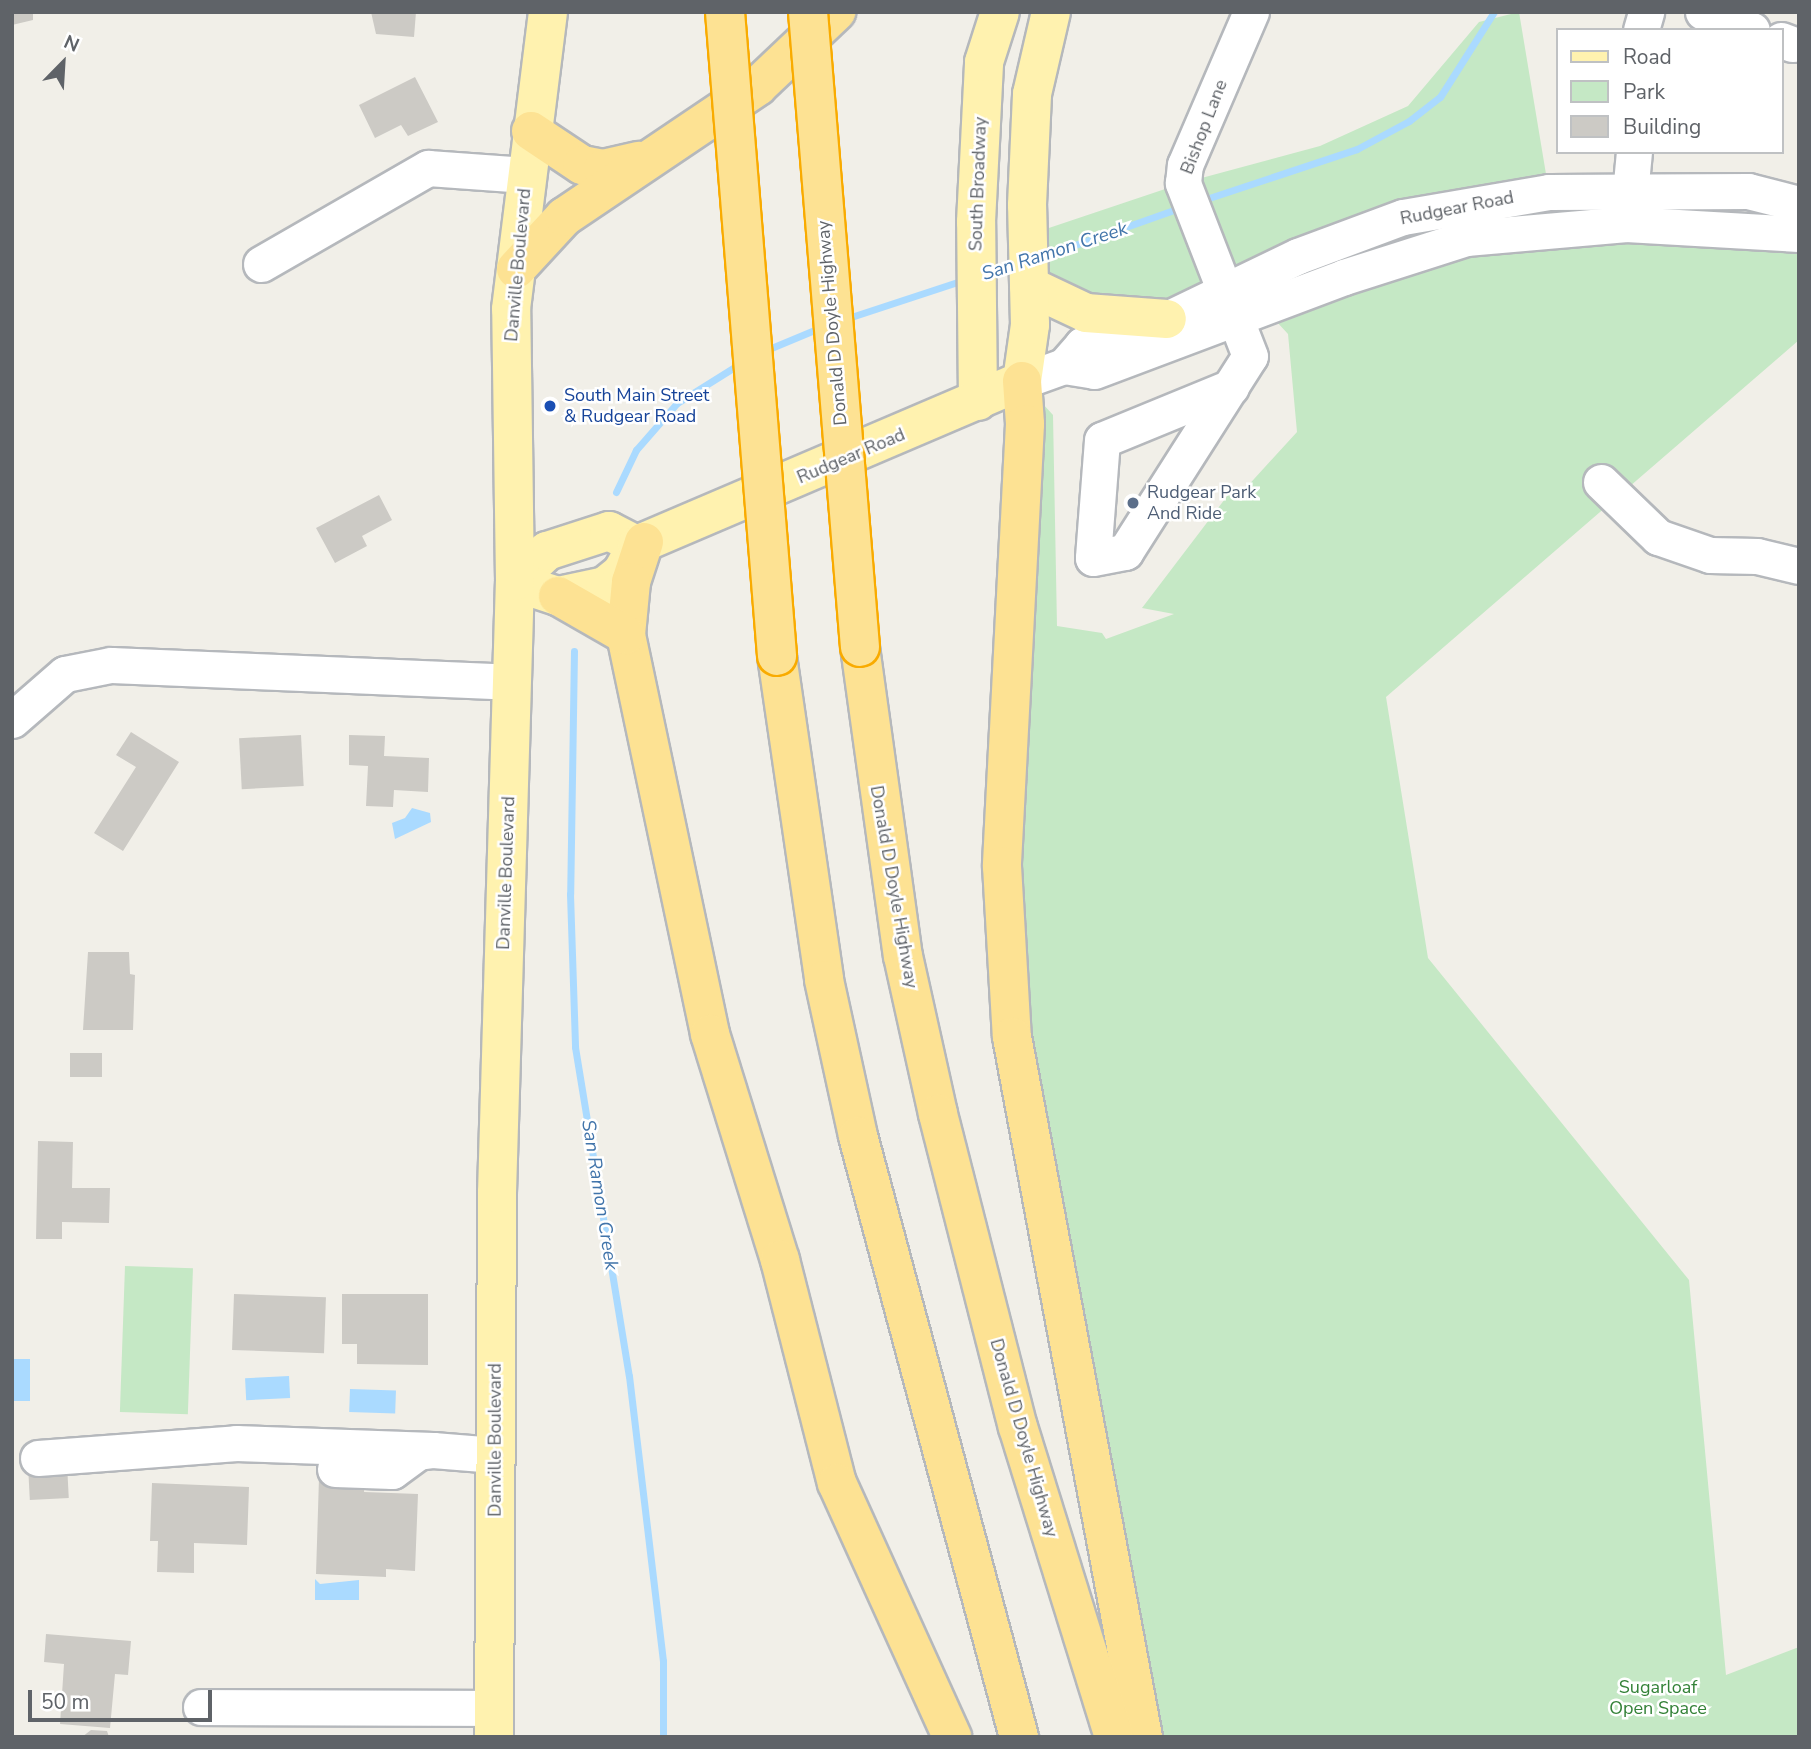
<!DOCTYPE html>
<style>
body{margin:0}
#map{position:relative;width:1811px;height:1749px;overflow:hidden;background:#f1efe8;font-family:"Nunito Sans",sans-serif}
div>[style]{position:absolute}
.green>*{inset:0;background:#c5e8c5;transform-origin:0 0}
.water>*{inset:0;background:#aadaff;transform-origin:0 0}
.stream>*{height:7px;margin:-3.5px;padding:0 3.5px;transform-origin:3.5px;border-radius:3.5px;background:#aadaff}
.building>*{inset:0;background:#cccac5;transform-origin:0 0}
.roads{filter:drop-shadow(2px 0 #b5b8bc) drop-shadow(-2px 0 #b5b8bc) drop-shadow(0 2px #b5b8bc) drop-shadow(0 -2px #b5b8bc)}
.minor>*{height:35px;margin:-17.5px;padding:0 17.5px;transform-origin:17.5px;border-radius:17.5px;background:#fff}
.major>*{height:38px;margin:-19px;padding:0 19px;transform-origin:19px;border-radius:19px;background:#fff2af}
.highway>*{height:38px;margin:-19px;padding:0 19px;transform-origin:19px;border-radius:19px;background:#fde293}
.bridges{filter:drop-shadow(2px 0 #f9ab00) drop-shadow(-2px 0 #f9ab00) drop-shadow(0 2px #f9ab00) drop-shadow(0 -2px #f9ab00)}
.highway-bridge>*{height:38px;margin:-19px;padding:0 19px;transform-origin:19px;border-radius:19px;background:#fde293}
.dots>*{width:19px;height:19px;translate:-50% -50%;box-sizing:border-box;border:4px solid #fff;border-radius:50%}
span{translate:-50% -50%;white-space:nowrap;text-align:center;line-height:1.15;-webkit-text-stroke:5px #fff;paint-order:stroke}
.street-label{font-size:18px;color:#5f6368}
.transit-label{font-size:18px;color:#164399}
.left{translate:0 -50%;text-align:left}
.service-label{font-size:18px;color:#4e5e75}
.park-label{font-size:18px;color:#348238}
.water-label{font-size:19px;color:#4174aa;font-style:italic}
.frame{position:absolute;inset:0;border:14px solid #5f6368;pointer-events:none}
.legend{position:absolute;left:1556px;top:28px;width:228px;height:126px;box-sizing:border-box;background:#fff;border:2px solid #bfc1c3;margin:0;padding:9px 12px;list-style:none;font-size:21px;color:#5f6368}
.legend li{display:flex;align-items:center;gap:14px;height:35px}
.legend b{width:35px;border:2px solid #bfc1c3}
.north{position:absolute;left:28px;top:28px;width:70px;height:70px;-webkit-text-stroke:5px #fff;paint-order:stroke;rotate:24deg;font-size:19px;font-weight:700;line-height:28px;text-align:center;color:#5f6368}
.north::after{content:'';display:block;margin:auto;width:24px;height:32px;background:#5f6368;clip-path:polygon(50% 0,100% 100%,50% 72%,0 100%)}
.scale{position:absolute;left:28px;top:1690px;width:184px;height:32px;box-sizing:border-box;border:4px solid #5f6368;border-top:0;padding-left:9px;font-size:21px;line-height:24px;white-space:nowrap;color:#5f6368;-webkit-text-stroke:5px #fff;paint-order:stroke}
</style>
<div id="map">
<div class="green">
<div style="clip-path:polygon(1519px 12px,1549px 192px,1512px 196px,1167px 319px,1058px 302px,1028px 235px,1183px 183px,1320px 146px,1408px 106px,1479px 22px)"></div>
<div style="clip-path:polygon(1547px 229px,1799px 250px,1799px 340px,1386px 697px,1428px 958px,1689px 1280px,1726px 1675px,1799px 1647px,1799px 1737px,1143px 1737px,1012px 1037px,1022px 381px,1053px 415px,1057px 626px,1102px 633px,1106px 639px,1174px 614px,1142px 608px,1231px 491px,1244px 490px,1297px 432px,1288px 334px,1264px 308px)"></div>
<div style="left:125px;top:1266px;width:68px;height:146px;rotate:2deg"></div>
</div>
<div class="water">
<div style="clip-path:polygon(412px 808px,430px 813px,431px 822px,395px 839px,392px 823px,405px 818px)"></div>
<div style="left:12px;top:1359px;width:18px;height:42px"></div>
<div style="left:289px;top:1376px;width:22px;height:44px;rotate:87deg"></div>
<div style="left:350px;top:1389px;width:46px;height:23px;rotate:2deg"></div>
<div style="clip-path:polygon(315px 1579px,320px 1584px,359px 1580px,359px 1600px,315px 1600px)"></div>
</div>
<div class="stream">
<div style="left:1200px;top:201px;width:165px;rotate:-18.3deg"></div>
<div style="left:1357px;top:149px;width:59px;rotate:-28.3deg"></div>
<div style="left:1409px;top:121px;width:39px;rotate:-38deg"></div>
<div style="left:1440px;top:97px;width:101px;rotate:-57.6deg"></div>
<div style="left:1038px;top:258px;width:153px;rotate:-19.5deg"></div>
<div style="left:988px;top:273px;width:30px;rotate:-17deg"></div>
<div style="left:845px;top:319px;width:128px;rotate:-18.2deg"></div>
<div style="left:764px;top:351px;width:65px;rotate:-22.6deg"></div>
<div style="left:616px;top:492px;width:47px;rotate:-64.5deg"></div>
<div style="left:636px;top:450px;width:62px;rotate:-48.9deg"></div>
<div style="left:677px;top:403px;width:75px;rotate:-32deg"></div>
<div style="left:574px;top:651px;width:243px;rotate:90.9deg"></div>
<div style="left:570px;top:894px;width:153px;rotate:88.1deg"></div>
<div style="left:575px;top:1047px;width:333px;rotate:80.7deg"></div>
<div style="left:629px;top:1376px;width:287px;rotate:83.2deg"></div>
<div style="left:663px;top:1661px;width:76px;rotate:90deg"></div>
</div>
<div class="building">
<div style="clip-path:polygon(12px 12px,33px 12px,33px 20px,12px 25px)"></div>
<div style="clip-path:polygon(371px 12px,416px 12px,414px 37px,376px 34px)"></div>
<div style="clip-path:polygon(415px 77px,438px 122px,408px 136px,401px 125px,375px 138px,359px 105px)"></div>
<div style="clip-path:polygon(379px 495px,392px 520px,362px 536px,367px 546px,335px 563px,316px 528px)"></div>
<div style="clip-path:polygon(131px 732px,179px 762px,123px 851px,94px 833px,136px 767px,116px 755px)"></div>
<div style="left:301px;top:735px;width:51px;height:62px;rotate:87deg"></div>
<div style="clip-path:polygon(349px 735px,385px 736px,384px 756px,429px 758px,428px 792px,394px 790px,393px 807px,366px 806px,368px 766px,349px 765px)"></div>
<div style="clip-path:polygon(88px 952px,129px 952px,130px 974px,135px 975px,133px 1030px,83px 1030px)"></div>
<div style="left:70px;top:1053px;width:32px;height:24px"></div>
<div style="clip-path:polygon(38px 1141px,73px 1142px,72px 1188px,110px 1188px,109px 1223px,62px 1222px,62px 1239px,36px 1239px)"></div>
<div style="left:234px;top:1294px;width:92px;height:56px;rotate:2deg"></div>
<div style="clip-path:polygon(342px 1294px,428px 1294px,428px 1365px,357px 1364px,357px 1344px,342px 1344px)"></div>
<div style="left:67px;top:1464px;width:34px;height:39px;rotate:87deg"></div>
<div style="clip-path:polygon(319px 1478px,365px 1480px,364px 1492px,418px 1494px,415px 1571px,386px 1569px,386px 1577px,316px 1574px)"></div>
<div style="clip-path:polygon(152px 1483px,249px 1487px,247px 1545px,194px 1543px,194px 1573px,157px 1572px,158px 1541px,150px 1541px)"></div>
<div style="clip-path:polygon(46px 1634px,131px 1641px,128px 1675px,115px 1674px,110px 1728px,60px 1724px,64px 1664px,44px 1662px)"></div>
<div style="clip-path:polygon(91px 1730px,107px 1731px,109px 1737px,82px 1737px)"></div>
</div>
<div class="roads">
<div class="minor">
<div style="left:1703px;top:12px;width:52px;rotate:20.2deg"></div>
<div style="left:1641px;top:30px;width:19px;rotate:-74deg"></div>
<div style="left:1781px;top:40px;width:12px;rotate:20deg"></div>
<div style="left:1628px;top:214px;width:62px;rotate:-84.5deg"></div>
<div style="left:261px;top:264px;width:193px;rotate:-29.9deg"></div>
<div style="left:428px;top:168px;width:98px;rotate:4.1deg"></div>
<div style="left:1064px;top:366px;width:30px;rotate:9deg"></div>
<div style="left:1094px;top:371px;width:267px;rotate:-20.6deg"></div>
<div style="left:1344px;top:277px;width:128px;rotate:-17.7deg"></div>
<div style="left:1466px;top:238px;width:161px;rotate:-5deg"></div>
<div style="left:1626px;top:224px;width:173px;rotate:3.3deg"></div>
<div style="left:1022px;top:381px;width:45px;rotate:-19.7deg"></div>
<div style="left:1064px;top:366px;width:28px;rotate:-49deg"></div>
<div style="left:1082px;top:345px;width:89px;rotate:-17deg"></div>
<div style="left:1167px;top:319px;width:145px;rotate:-25.7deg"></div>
<div style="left:1298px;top:256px;width:112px;rotate:-20.4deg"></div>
<div style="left:1403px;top:217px;width:148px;rotate:-9.7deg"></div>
<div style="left:1549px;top:192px;width:199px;rotate:-0.3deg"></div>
<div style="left:1748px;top:191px;width:53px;rotate:14.3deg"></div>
<div style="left:1231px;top:387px;width:139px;rotate:157.7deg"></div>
<div style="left:1102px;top:440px;width:118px;rotate:94.4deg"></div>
<div style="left:1093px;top:558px;width:33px;rotate:-11deg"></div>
<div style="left:1125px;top:552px;width:232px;rotate:-57.5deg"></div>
<div style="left:1250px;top:356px;width:186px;rotate:-111.2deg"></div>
<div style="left:1183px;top:183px;width:18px;rotate:-84deg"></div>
<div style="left:1185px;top:165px;width:167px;rotate:-66.7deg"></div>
<div style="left:1601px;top:482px;width:79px;rotate:44deg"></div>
<div style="left:1658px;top:537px;width:55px;rotate:19.1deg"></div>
<div style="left:1710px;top:555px;width:47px;rotate:1.2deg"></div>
<div style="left:1757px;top:556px;width:43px;rotate:13.4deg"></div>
<div style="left:12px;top:720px;width:70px;rotate:-41deg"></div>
<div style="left:65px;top:674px;width:47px;rotate:-11.1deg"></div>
<div style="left:111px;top:665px;width:400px;rotate:2.4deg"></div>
<div style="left:38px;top:1458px;width:199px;rotate:-4.3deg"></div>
<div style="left:236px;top:1443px;width:197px;rotate:2deg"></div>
<div style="left:335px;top:1469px;width:57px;rotate:2deg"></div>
<div style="left:392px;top:1471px;width:32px;rotate:-36deg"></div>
<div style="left:418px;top:1452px;width:15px;rotate:-8deg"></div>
<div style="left:433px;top:1450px;width:62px;rotate:4.6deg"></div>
<div style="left:201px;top:1707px;width:293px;rotate:0.2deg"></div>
</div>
<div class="major">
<div style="left:1029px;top:286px;width:63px;rotate:25.3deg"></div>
<div style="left:1086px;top:313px;width:81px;rotate:4.2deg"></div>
<div style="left:978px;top:401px;width:179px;rotate:-90.6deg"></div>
<div style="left:976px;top:222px;width:160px;rotate:-87.1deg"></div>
<div style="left:984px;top:62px;width:52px;rotate:-72.3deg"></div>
<div style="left:515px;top:581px;width:44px;rotate:-43.2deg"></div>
<div style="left:547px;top:551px;width:65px;rotate:-17.9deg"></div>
<div style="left:609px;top:531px;width:31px;rotate:27deg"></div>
<div style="left:536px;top:589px;width:23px;rotate:18deg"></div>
<div style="left:558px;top:596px;width:48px;rotate:-12deg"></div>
<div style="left:605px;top:586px;width:22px;rotate:-39deg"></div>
<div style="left:622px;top:572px;width:31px;rotate:-61deg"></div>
<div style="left:637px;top:545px;width:418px;rotate:-23.1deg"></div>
<div style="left:1022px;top:381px;width:57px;rotate:-81.9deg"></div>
<div style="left:1030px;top:325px;width:120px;rotate:-91.4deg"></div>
<div style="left:1027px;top:205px;width:111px;rotate:-87.4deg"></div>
<div style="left:1032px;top:94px;width:84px;rotate:-77deg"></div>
<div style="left:494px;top:1737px;width:544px;rotate:-89.68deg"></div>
<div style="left:497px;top:1193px;width:612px;rotate:-88.32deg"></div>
<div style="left:515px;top:581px;width:272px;rotate:-90.8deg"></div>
<div style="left:511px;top:309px;width:299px;rotate:-82.9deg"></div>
</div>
<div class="highway">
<div style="left:531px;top:131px;width:61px;rotate:33.7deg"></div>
<div style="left:582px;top:165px;width:21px;rotate:11deg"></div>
<div style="left:603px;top:169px;width:37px;rotate:-13deg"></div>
<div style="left:516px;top:269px;width:71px;rotate:-47.3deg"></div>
<div style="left:564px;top:217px;width:234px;rotate:-34deg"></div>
<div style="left:758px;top:86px;width:108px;rotate:-43.5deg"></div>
<div style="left:1022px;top:381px;width:43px;rotate:86deg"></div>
<div style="left:1025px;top:424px;width:443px;rotate:93deg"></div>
<div style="left:1002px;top:866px;width:171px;rotate:86.7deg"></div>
<div style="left:1012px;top:1037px;width:712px;rotate:79.4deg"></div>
<div style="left:644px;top:542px;width:42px;rotate:108deg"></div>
<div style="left:631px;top:582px;width:53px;rotate:95.4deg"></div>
<div style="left:626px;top:635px;width:408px;rotate:78.1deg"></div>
<div style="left:710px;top:1034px;width:237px;rotate:72.8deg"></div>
<div style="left:780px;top:1260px;width:230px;rotate:75.7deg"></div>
<div style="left:837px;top:1483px;width:279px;rotate:65.6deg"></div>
<div style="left:558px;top:596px;width:78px;rotate:29.8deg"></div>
<div style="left:860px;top:647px;width:312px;rotate:82.1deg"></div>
<div style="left:903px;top:956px;width:162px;rotate:77.5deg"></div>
<div style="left:938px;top:1114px;width:323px;rotate:75.7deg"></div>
<div style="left:1018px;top:1427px;width:325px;rotate:72.8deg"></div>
<div style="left:777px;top:656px;width:327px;rotate:81.7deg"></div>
<div style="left:824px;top:980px;width:160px;rotate:77.7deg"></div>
<div style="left:858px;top:1136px;width:622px;rotate:75deg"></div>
</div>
</div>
<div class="bridges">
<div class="highway-bridge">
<div style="left:725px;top:12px;width:646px;rotate:85.38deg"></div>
<div style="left:808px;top:12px;width:637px;rotate:85.32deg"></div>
</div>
</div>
<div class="dots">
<div style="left:550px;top:406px;background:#1a4fb4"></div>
<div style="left:1133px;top:503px;background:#5c6f8a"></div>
</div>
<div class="street-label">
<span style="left:1204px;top:127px;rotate:-69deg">Bishop Lane</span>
<span style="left:978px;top:184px;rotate:-88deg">South Broadway</span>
<span style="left:1457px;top:208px;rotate:-11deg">Rudgear Road</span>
<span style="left:518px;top:265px;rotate:-85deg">Danville Boulevard</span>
<span style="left:832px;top:323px;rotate:-95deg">Donald D Doyle Highway</span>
<span style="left:851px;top:456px;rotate:-23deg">Rudgear Road</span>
<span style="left:506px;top:873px;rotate:-88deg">Danville Boulevard</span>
<span style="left:894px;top:887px;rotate:80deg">Donald D Doyle Highway</span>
<span style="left:1024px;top:1438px;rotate:74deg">Donald D Doyle Highway</span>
<span style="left:495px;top:1440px;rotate:-90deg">Danville Boulevard</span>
</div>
<div class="transit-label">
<span class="left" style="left:564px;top:406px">South Main Street<br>&amp; Rudgear Road</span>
</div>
<div class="service-label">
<span class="left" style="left:1147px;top:503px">Rudgear Park<br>And Ride</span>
</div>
<div class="park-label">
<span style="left:1658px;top:1698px">Sugarloaf<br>Open Space</span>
</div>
<div class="water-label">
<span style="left:1055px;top:252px;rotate:-18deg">San Ramon Creek</span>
<span style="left:599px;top:1195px;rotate:81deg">San Ramon Creek</span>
</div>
<div class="frame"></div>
<ul class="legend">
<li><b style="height:9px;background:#fff2af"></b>Road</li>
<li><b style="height:19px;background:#c5e8c5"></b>Park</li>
<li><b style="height:19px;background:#cccac5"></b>Building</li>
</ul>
<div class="north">N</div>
<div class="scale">50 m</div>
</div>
